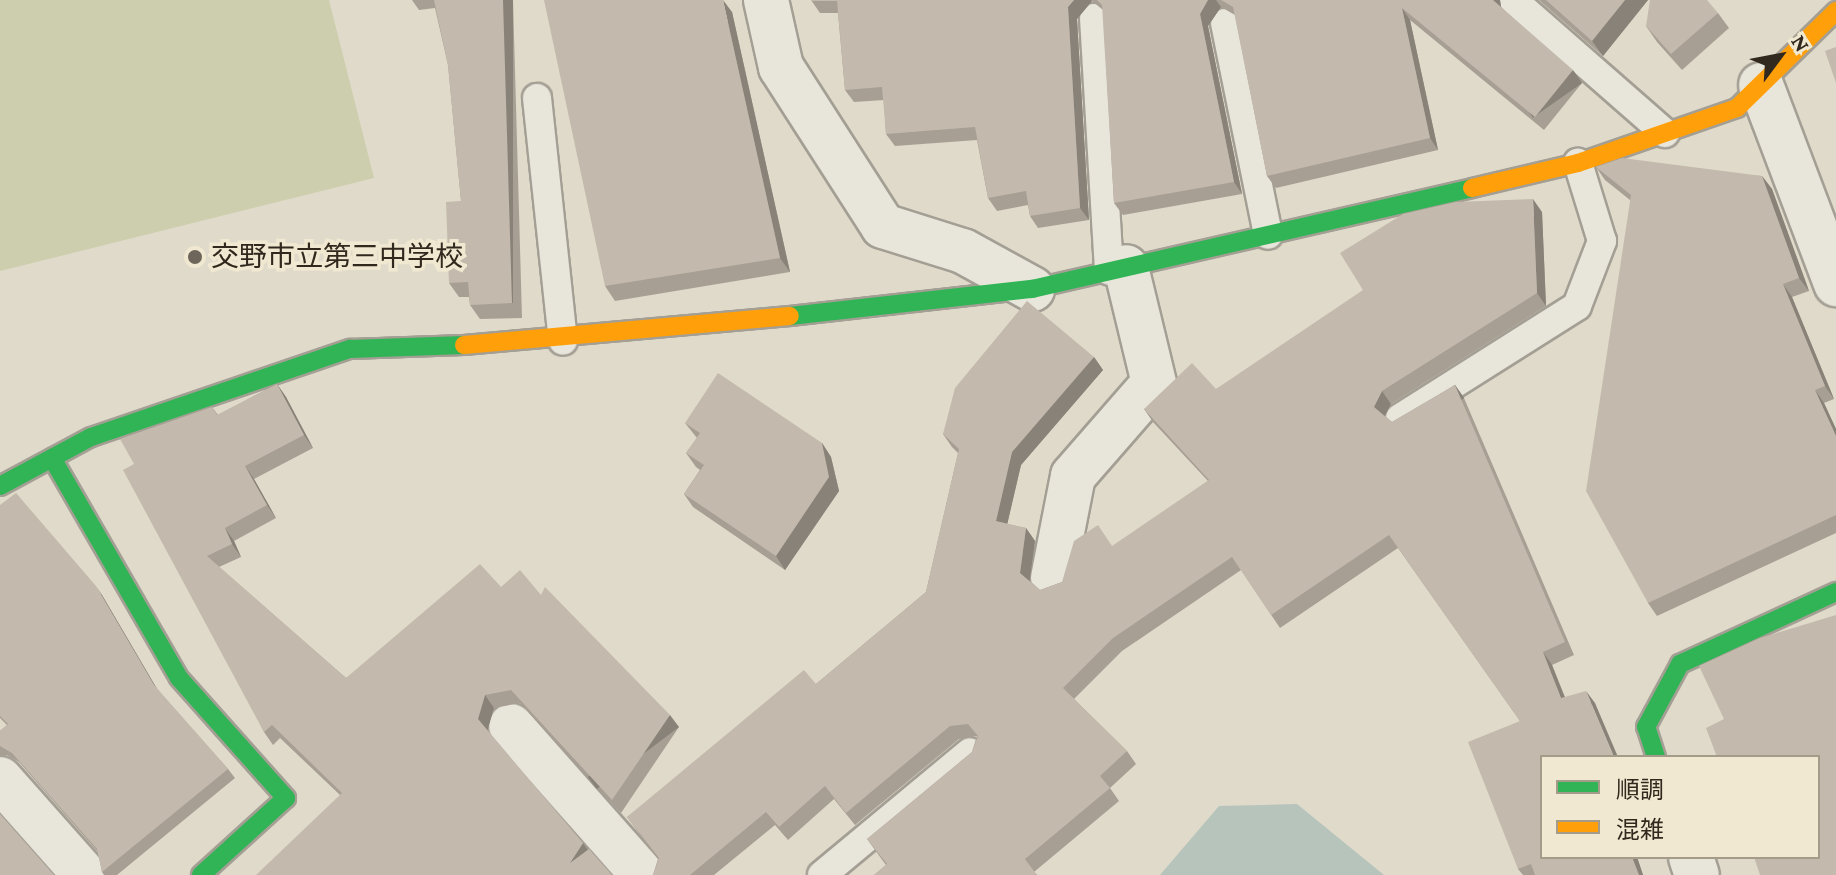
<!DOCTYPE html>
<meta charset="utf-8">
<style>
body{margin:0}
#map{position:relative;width:1836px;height:875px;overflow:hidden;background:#e0daca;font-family:"Crimson Pro","Noto Sans JP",serif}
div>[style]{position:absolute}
.green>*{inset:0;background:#cdceae}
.water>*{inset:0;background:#b6c4bb}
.roads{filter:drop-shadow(2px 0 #a49f94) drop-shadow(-2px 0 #a49f94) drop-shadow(0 2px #a49f94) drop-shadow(0 -2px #a49f94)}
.lane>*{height:28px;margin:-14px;padding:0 14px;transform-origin:14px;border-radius:14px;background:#e8e5db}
.street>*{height:44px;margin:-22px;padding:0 22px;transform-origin:22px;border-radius:22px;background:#e8e5db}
.fast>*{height:18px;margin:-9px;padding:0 9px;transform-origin:9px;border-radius:9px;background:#30b455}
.slow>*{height:18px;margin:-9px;padding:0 9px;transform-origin:9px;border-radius:9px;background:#ff9f0a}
.wall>*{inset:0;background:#a89f94}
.shaded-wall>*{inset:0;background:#888278;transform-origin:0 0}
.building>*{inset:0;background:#c3b9ac}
.dots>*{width:22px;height:22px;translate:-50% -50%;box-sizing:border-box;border:4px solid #f0e8d0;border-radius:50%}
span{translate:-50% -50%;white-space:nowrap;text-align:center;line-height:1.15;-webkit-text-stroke:7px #f0e8d0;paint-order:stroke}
.poi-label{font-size:28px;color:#31281e}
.left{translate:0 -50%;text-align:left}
.legend{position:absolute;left:1540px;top:755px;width:280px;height:104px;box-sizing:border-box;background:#f0e8d0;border:2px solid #a49b89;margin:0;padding:10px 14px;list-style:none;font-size:24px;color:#31281e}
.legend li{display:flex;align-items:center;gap:16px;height:40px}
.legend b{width:40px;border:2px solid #a49b89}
.north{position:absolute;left:1740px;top:16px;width:80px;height:80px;-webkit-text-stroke:6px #f0e8d0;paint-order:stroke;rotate:58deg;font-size:22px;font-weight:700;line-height:32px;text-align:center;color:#31281e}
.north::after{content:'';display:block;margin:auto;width:28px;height:36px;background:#31281e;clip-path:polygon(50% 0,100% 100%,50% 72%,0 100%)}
</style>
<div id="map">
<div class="green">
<div style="clip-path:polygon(0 0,329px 0,374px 178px,0 271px)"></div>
</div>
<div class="water">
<div style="clip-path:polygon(1297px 804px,1384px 875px,1160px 875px,1219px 806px)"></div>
</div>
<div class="roads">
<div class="lane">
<div style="left:1513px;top:0;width:202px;rotate:41.2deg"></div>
<div style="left:1094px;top:18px;width:253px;rotate:86.6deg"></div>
<div style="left:1225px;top:23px;width:216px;rotate:78.5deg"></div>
<div style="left:537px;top:98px;width:244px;rotate:83.9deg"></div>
<div style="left:1400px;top:418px;width:209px;rotate:-32.3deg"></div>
<div style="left:1577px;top:306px;width:70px;rotate:-69deg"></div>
<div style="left:1602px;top:241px;width:82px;rotate:-107.1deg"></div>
<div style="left:822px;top:875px;width:192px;rotate:-39.7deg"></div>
</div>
<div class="street">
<div style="left:766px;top:0;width:69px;rotate:77.4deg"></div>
<div style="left:781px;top:67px;width:189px;rotate:57.3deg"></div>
<div style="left:883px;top:226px;width:84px;rotate:17.4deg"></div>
<div style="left:963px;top:251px;width:79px;rotate:28.8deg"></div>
<div style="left:1761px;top:85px;width:213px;rotate:69.3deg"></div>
<div style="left:1053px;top:578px;width:104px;rotate:-78.9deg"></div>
<div style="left:1073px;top:476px;width:123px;rotate:-48.9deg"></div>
<div style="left:1154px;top:383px;width:119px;rotate:-103.6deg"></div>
<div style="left:511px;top:726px;width:199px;rotate:48.5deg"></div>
<div style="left:0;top:779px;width:128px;rotate:48.5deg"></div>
<div style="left:1691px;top:857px;width:19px;rotate:72deg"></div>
</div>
<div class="fast">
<div style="left:790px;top:316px;width:244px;rotate:-6.4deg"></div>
<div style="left:1032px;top:289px;width:451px;rotate:-12.9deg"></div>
<div style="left:52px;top:458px;width:254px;rotate:60deg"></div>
<div style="left:179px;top:678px;width:161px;rotate:48.3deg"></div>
<div style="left:286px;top:798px;width:115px;rotate:137.8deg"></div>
<div style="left:0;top:486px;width:103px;rotate:-28.3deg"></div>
<div style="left:91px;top:437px;width:274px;rotate:-18.8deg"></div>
<div style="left:350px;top:349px;width:114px;rotate:-2deg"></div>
<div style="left:1656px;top:757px;width:32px;rotate:-108deg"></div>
<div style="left:1646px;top:727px;width:72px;rotate:-61.6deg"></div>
<div style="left:1680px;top:664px;width:172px;rotate:-24.8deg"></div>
</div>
<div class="slow">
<div style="left:1472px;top:188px;width:109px;rotate:-13.3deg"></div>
<div style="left:1578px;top:163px;width:168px;rotate:-19.1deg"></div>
<div style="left:1737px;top:108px;width:139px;rotate:-44.4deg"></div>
<div style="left:464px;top:345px;width:327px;rotate:-5.1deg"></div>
</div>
</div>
<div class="wall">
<div style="clip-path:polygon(412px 0,513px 0,522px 318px,480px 319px,470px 305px,469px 297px,459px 297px,449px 283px,461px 201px,448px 65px,435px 8px,419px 10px)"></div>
<div style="clip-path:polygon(811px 0,1500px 0,1501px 7px,1582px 83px,1544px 130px,1410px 20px,1438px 150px,1276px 188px,1267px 176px,1235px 15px,1221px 7px,1208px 26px,1242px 194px,1123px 215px,1114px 203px,1103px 10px,1092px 1px,1077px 19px,1089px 220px,1038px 228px,1030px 216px,1028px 205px,997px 211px,988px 198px,977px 140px,895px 146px,886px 134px,884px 100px,854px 102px,845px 90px,838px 13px,820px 13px)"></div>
<div style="clip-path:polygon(1539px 0,1648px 0,1603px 56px)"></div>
<div style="clip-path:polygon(732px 12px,790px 272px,615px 301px,605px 286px)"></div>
<div style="clip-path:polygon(1718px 13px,1729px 28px,1682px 70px,1657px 42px,1646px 26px)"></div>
<div style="clip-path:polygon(1596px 167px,1762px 176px,1772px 189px,1809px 291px,1792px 297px,1834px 399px,1824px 403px,1836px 429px,1836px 533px,1657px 616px,1648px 603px,1630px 200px,1605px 180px)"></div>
<div style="clip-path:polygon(1542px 212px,1546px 306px,1391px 404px,1385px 416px,1392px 422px,1455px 385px,1464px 398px,1574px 655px,1552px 665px,1565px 697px,1595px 703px,1542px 757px,1637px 857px,1643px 875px,1523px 875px,1518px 869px,1520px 721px,1398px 548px,1280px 628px,1241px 570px,1122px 651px,1074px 699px,1127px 751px,1136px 764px,1110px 788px,1119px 801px,1034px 872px,1037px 875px,874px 875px,886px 865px,867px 839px,972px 752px,977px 736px,959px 739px,855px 825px,834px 799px,788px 840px,775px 825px,714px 875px,653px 875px,658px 859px,627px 817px,816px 684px,926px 592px,958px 453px,952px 447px,943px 434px,1094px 357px,1103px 370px,1021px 465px,1007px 524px,1026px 528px,1035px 541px,1030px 581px,1040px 590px,1062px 582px,1208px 481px,1153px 422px,1144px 409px,1216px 389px)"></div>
<div style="clip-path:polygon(277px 384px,286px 397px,313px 448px,254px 479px,276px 518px,234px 541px,241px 557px,219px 567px,346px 678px,501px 587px,541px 595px,679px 727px,621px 813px,520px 703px,494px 708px,487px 730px,588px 850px,612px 875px,340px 795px,280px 738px,273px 745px,264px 732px,134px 464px,212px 407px,218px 415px)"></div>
<div style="clip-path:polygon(685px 423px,822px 443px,831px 457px,839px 491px,785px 570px,693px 507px,684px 494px,700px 470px,696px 467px,686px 453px,697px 438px)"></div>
<div style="clip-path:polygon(0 505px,102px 595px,157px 689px,228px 769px,235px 778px,117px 875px,104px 875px,102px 872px,98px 852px,19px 762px,7px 755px,0 757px,0 731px,7px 725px,0 718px)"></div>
</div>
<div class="shaded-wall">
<div style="left:503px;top:0;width:10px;height:303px"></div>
<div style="clip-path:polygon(723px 0,732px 12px,790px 272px,780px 258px)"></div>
<div style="clip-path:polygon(1074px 0,1091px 0,1092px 1px,1077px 19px,1089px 220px,1080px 208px,1068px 7px)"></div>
<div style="clip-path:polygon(1208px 0,1216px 0,1221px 7px,1208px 26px,1242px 194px,1234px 182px,1200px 14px)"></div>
<div style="clip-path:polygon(1493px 0,1500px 0,1502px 13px)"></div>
<div style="clip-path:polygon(1625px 0,1648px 0,1603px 56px,1592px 41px)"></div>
<div style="clip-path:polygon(1402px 8px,1410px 20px,1438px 150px,1430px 138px)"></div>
<div style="left:1573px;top:70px;width:16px;height:60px;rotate:55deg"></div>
<div style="clip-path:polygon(1762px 176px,1772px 189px,1809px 291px,1799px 278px)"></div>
<div style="clip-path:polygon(1533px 199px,1542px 212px,1546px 306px,1537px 293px)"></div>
<div style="clip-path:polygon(1783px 284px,1792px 297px,1834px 399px,1825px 386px)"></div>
<div style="clip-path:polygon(1094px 357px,1103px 370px,1021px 465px,1005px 534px,996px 521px,1012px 452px)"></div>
<div style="clip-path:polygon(277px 384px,286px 397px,313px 448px,304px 435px)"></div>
<div style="left:1455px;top:385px;width:16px;height:280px;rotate:55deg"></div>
<div style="clip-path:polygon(1815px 390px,1824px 403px,1836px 429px,1836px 436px)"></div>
<div style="clip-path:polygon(1382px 391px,1391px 404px,1383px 419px,1374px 407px)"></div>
<div style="clip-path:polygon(822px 443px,831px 457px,839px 491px,785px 570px,776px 556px)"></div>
<div style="clip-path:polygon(245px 466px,254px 479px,276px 518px,267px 505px)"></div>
<div style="clip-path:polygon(225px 528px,234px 541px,241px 557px,232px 544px)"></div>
<div style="clip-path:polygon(1026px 528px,1035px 541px,1029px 585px,1020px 573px)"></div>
<div style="clip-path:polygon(96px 586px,102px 595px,160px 694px,154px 685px)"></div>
<div style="clip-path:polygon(1543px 652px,1552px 665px,1570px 711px,1561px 698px)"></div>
<div style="clip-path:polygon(1586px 691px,1595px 703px,1618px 757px,1614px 757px)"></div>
<div style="clip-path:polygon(485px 695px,494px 708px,487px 732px,478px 719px)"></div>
<div style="left:670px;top:715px;width:15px;height:103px;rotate:53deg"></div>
<div style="clip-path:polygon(583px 843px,592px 856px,570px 863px)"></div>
<div style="clip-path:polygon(1632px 857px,1637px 857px,1643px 875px,1639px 875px)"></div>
</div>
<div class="building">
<div style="clip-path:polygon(434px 0,503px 0,512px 303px,470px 305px,468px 282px,449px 283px,446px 202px,461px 201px,448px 65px)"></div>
<div style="clip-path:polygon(544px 0,723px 0,780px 258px,605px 286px)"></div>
<div style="clip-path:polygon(811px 0,1074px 0,1068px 7px,1080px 208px,1030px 216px,1026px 191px,988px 198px,975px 127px,886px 134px,882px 87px,845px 90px,837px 1px,811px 1px)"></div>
<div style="clip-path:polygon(1097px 0,1208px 0,1200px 14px,1234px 182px,1114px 203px,1102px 5px)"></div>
<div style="clip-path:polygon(1221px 0,1493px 0,1573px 70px,1535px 117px,1402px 8px,1430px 138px,1267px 176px,1233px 7px)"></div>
<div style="clip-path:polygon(1546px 0,1625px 0,1592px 41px)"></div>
<div style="clip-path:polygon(1650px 0,1707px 0,1718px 13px,1671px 54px,1646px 26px)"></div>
<div style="clip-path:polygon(1836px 47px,1836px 83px,1825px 51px)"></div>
<div style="clip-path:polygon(1622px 158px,1762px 176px,1799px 278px,1783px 284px,1825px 386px,1815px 390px,1836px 436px,1836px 515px,1648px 603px,1586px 491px,1631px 195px,1596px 167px)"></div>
<div style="clip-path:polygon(1533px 199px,1537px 293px,1382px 391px,1374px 407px,1392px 422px,1455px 385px,1565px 642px,1543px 652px,1561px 698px,1586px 691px,1614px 757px,1542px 757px,1542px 857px,1632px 857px,1639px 875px,1535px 875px,1531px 864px,1518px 869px,1468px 742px,1520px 721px,1389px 535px,1271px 615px,1232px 557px,1113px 638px,1063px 688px,1127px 751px,1100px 776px,1110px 788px,1025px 859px,1036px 874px,1035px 875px,874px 875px,887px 864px,867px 839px,972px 752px,978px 736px,968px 724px,950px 726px,846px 813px,825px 786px,779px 827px,766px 812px,690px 875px,653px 875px,659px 858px,627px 817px,804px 670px,816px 684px,926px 592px,959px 449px,943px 434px,955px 388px,1027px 301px,1094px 357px,1012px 452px,996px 521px,1026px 528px,1020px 573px,1040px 590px,1062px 582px,1074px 541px,1098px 525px,1112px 546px,1209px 480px,1144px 409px,1192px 363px,1216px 389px,1363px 290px,1340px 253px,1403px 214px,1456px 202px)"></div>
<div style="clip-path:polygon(718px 373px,822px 443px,829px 477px,776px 556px,684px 494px,704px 465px,686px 453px,700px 433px,685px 423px)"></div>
<div style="clip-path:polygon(277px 384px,304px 435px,245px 466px,267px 505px,225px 528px,232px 544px,207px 556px,346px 678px,480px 564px,501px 587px,520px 570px,541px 595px,545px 587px,670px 715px,612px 800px,511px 690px,485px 695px,478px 719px,583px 843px,570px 863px,589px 849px,612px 875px,256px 875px,342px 793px,272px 725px,264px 732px,123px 470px,134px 464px,120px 439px,212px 407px,217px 415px)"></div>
<div style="clip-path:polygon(16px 493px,96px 586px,154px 685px,228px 769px,102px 872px,97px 849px,12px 753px,0 746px,0 731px,8px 724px,0 716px,0 505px)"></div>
<div style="clip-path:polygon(1836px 615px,1836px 875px,1760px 875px,1754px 857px,1818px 857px,1818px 757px,1717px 757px,1706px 728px,1724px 719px,1699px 666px,1760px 638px)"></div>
<div style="clip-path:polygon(0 814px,54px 875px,0 875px)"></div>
</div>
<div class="dots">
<div style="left:195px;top:257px;background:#6e665a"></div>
</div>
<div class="poi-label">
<span class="left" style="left:211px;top:257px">交野市立第三中学校</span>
</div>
<ul class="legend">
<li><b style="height:10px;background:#30b455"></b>順調</li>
<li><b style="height:10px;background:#ff9f0a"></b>混雑</li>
</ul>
<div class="north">N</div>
</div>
